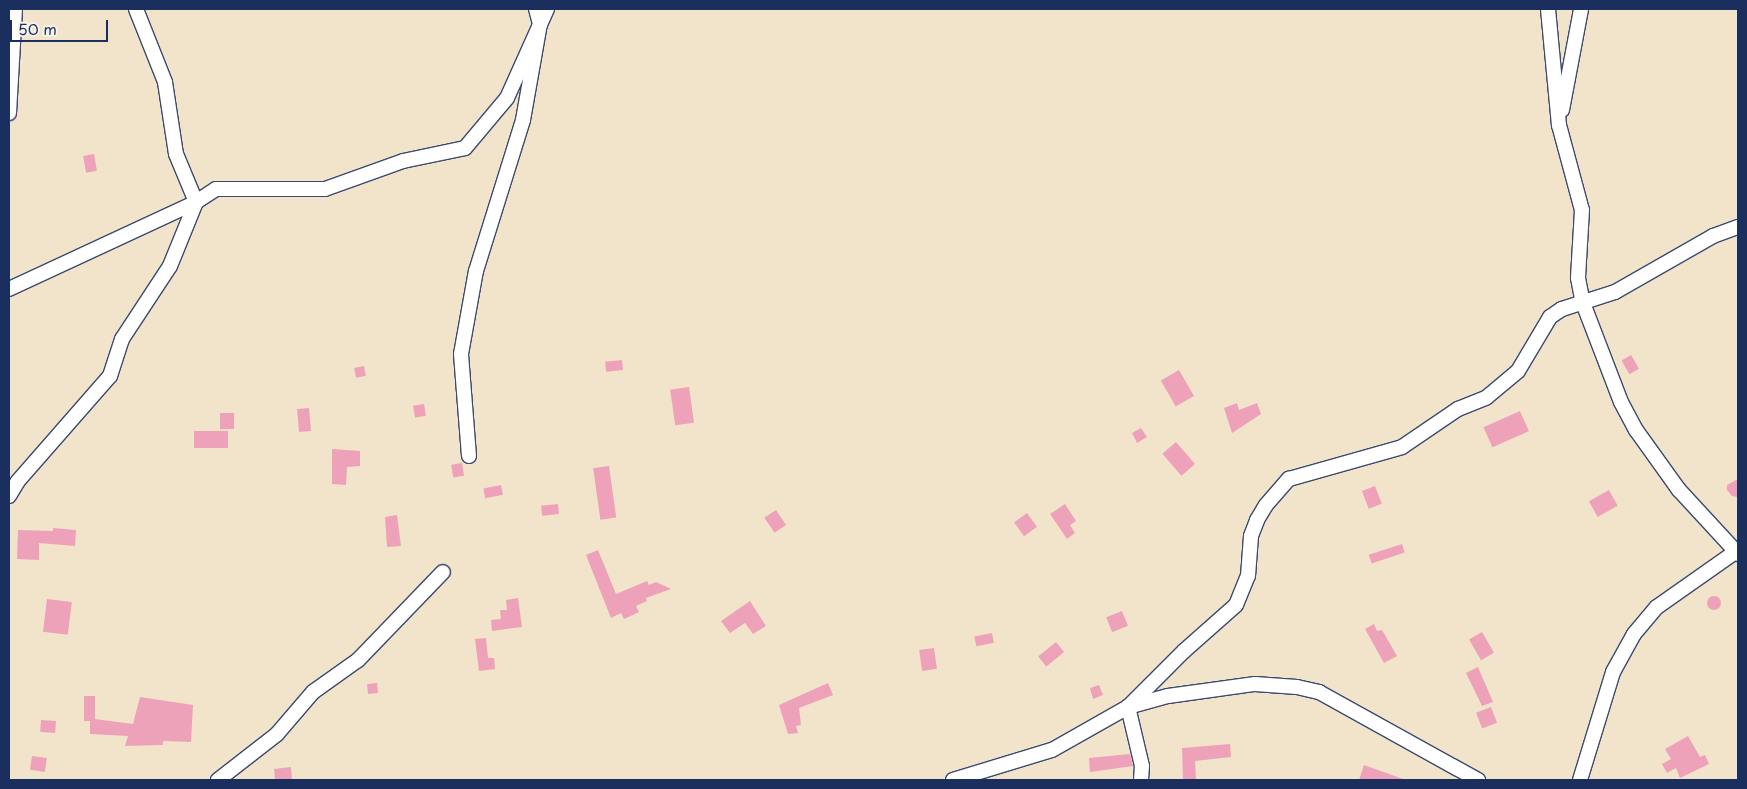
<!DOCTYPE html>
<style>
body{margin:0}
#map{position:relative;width:1747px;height:789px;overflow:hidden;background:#f1e4ca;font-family:"Playpen Sans",sans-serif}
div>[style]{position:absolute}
.building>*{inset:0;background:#eea2ba;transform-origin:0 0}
.round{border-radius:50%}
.roads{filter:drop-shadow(1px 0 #3b4a6e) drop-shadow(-1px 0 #3b4a6e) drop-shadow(0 1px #3b4a6e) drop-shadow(0 -1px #3b4a6e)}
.minor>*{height:14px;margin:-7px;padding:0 7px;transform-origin:7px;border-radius:7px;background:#fff}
span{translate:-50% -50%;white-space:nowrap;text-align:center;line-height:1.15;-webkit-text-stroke:5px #f7f3e8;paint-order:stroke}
.frame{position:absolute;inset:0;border:10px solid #1b2f5e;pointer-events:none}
.scale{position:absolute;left:10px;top:20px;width:98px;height:22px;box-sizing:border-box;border:2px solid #1b2f5e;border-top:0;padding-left:6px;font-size:15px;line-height:18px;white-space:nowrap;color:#1b2f5e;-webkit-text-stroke:4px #f7f3e8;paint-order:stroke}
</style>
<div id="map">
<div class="building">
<div style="left:94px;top:154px;width:17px;height:11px;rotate:80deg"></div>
<div style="left:1631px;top:355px;width:16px;height:11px;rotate:60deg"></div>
<div style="left:622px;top:360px;width:10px;height:17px;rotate:84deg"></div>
<div style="left:364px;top:366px;width:10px;height:10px;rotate:79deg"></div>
<div style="left:1179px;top:370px;width:30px;height:21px;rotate:60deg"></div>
<div style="left:689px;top:387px;width:36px;height:19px;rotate:82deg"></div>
<div style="clip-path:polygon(1237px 403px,1239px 410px,1257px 403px,1261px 414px,1232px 433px,1224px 408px)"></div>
<div style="left:424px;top:404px;width:12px;height:11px;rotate:81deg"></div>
<div style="left:309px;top:408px;width:23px;height:12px;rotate:85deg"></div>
<div style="left:1520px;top:411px;width:22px;height:40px;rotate:66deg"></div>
<div style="left:220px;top:413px;width:14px;height:16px"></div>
<div style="clip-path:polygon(1141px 428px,1147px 437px,1137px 443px,1132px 433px)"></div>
<div style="left:194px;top:431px;width:34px;height:17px"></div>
<div style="left:1176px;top:442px;width:29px;height:18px;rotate:49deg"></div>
<div style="clip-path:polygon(332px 449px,360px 451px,360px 466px,347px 467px,346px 485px,332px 484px)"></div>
<div style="left:462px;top:463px;width:13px;height:11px;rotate:81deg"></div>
<div style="left:609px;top:466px;width:52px;height:16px;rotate:82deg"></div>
<div style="clip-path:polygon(1738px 479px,1738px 497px,1732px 496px,1727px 490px,1727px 485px)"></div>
<div style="left:501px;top:485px;width:10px;height:18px;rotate:79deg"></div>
<div style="left:1375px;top:486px;width:19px;height:14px;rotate:69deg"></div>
<div style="left:1609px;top:490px;width:18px;height:23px;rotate:61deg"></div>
<div style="left:558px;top:504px;width:10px;height:17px;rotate:84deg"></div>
<div style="clip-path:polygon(1065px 504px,1076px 521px,1070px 525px,1075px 533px,1067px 539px,1050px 514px)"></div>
<div style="left:776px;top:510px;width:18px;height:14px;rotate:56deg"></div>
<div style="left:1027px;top:513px;width:17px;height:16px;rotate:54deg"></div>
<div style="clip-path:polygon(397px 515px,401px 546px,387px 547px,385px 517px)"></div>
<div style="clip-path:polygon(53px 528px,76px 530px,75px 546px,39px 543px,39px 560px,17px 559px,18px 530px,53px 531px)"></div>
<div style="left:1402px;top:544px;width:9px;height:35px;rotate:72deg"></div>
<div style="clip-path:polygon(598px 550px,616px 594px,647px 581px,649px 585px,656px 582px,671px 589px,646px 598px,647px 601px,636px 606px,639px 612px,624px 619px,621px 613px,611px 618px,586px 555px)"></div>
<div class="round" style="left:1707px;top:596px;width:14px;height:14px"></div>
<div style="clip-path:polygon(518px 598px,522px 627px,492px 631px,491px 620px,501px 619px,500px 610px,507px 610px,506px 600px)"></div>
<div style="left:47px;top:599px;width:25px;height:33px;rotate:7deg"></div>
<div style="clip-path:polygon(750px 601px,766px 626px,753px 634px,745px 623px,730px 633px,721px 621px)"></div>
<div style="left:1122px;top:611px;width:16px;height:17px;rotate:68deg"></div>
<div style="clip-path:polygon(1374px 624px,1377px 631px,1382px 630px,1397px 656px,1384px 663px,1365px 629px)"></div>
<div style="left:1482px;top:632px;width:24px;height:15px;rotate:60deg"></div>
<div style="left:992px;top:633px;width:10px;height:18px;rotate:79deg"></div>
<div style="clip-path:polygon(486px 638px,488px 658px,494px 658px,495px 669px,479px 671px,475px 639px)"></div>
<div style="left:1056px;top:642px;width:13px;height:23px;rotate:51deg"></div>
<div style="left:934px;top:648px;width:21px;height:15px;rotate:82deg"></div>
<div style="clip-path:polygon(1478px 667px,1493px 702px,1482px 706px,1466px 673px)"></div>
<div style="left:377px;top:683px;width:10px;height:10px;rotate:84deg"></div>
<div style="clip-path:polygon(828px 683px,833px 695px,799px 708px,801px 725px,796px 726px,798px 733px,788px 734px,779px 705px)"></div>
<div style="clip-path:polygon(1099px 685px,1103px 695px,1093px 699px,1090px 688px)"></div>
<div style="clip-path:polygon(84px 696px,95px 696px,95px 719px,133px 724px,140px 697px,193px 705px,191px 742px,163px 741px,163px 745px,125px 746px,128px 736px,90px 734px,90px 721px,84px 721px)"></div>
<div style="left:1491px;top:707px;width:17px;height:16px;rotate:69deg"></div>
<div style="left:41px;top:720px;width:15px;height:12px;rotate:4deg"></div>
<div style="clip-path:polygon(1688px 736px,1700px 757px,1705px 755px,1709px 764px,1680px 778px,1676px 768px,1667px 773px,1662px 764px,1671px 759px,1665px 749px)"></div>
<div style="clip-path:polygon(1230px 744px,1231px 757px,1195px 761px,1196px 780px,1183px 780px,1182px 748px)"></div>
<div style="clip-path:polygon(1130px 754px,1133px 766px,1090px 772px,1089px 758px)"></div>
<div style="left:32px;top:756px;width:15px;height:14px;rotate:8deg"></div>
<div style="clip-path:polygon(1364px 765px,1403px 779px,1403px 780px,1359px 780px)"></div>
<div style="clip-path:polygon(291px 767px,292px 780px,275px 780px,274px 769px)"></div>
</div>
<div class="roads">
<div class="minor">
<div style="left:1548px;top:9px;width:117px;rotate:84.6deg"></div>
<div style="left:1559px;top:125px;width:88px;rotate:74.9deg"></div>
<div style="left:1582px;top:210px;width:68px;rotate:93.4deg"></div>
<div style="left:1578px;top:278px;width:25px;rotate:79deg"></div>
<div style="left:1583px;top:303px;width:106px;rotate:69deg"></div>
<div style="left:1621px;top:402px;width:32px;rotate:62deg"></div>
<div style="left:1636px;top:430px;width:74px;rotate:54.4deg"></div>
<div style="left:1679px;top:490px;width:87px;rotate:47.3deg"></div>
<div style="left:1562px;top:110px;width:103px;rotate:-79.3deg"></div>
<div style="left:9px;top:113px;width:104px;rotate:-86.7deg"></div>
<div style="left:9px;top:289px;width:206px;rotate:-24.9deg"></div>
<div style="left:196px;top:202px;width:52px;rotate:-112.6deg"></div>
<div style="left:176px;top:154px;width:73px;rotate:-98.7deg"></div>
<div style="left:165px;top:82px;width:79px;rotate:-111.7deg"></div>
<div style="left:469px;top:456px;width:102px;rotate:-94.5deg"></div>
<div style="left:461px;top:354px;width:84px;rotate:-79.8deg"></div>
<div style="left:476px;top:271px;width:158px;rotate:-72.7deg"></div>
<div style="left:523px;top:120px;width:97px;rotate:-80deg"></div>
<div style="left:540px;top:24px;width:16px;rotate:-105deg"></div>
<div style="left:9px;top:496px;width:17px;rotate:-59deg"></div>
<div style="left:18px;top:481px;width:140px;rotate:-48.8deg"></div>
<div style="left:110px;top:376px;width:39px;rotate:-72deg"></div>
<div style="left:122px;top:339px;width:87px;rotate:-56.7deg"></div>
<div style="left:170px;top:266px;width:69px;rotate:-67.9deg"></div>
<div style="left:196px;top:202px;width:24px;rotate:-33deg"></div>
<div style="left:216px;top:189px;width:109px"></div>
<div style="left:325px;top:189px;width:83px;rotate:-19.7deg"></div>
<div style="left:403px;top:161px;width:63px;rotate:-11.8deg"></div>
<div style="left:465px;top:148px;width:65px;rotate:-50deg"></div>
<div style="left:507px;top:98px;width:98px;rotate:-65.8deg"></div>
<div style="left:218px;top:780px;width:75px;rotate:-37.9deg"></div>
<div style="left:277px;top:734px;width:55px;rotate:-49.4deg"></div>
<div style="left:313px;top:692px;width:55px;rotate:-35.4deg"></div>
<div style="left:358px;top:660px;width:122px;rotate:-46deg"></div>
<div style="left:953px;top:780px;width:103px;rotate:-16.9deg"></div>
<div style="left:1052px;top:750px;width:87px;rotate:-29.5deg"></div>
<div style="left:1128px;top:707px;width:41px;rotate:-15.4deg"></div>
<div style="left:1168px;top:696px;width:88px;rotate:-7.9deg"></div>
<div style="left:1255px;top:684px;width:42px;rotate:4.1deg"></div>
<div style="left:1297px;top:687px;width:23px;rotate:13deg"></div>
<div style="left:1319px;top:692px;width:182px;rotate:29deg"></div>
<div style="left:1141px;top:780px;width:14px;rotate:-86deg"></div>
<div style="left:1142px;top:766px;width:61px;rotate:-103.3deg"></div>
<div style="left:1128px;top:707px;width:79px;rotate:-45deg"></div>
<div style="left:1184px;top:651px;width:69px;rotate:-41.5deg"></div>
<div style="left:1236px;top:605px;width:31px;rotate:-68deg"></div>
<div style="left:1248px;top:576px;width:40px;rotate:-85.7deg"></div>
<div style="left:1251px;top:536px;width:17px;rotate:-69deg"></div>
<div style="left:1257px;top:520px;width:17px;rotate:-59deg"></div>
<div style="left:1266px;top:505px;width:35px;rotate:-49deg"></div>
<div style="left:1289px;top:479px;width:117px;rotate:-15.8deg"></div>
<div style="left:1402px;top:447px;width:68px;rotate:-34.2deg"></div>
<div style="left:1458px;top:409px;width:31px;rotate:-22deg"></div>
<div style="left:1487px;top:397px;width:40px;rotate:-40deg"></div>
<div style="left:1518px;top:371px;width:63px;rotate:-59.3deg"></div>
<div style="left:1550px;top:317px;width:14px;rotate:-34deg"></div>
<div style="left:1562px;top:309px;width:56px;rotate:-17.8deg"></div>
<div style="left:1615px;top:292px;width:113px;rotate:-29.7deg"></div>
<div style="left:1713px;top:236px;width:27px;rotate:-20deg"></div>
<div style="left:1580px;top:780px;width:113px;rotate:-73deg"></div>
<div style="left:1613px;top:672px;width:43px;rotate:-61.1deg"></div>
<div style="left:1634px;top:634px;width:35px;rotate:-50deg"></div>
<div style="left:1657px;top:607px;width:99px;rotate:-35.1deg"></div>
</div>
</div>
<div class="frame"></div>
<div class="scale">50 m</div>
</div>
